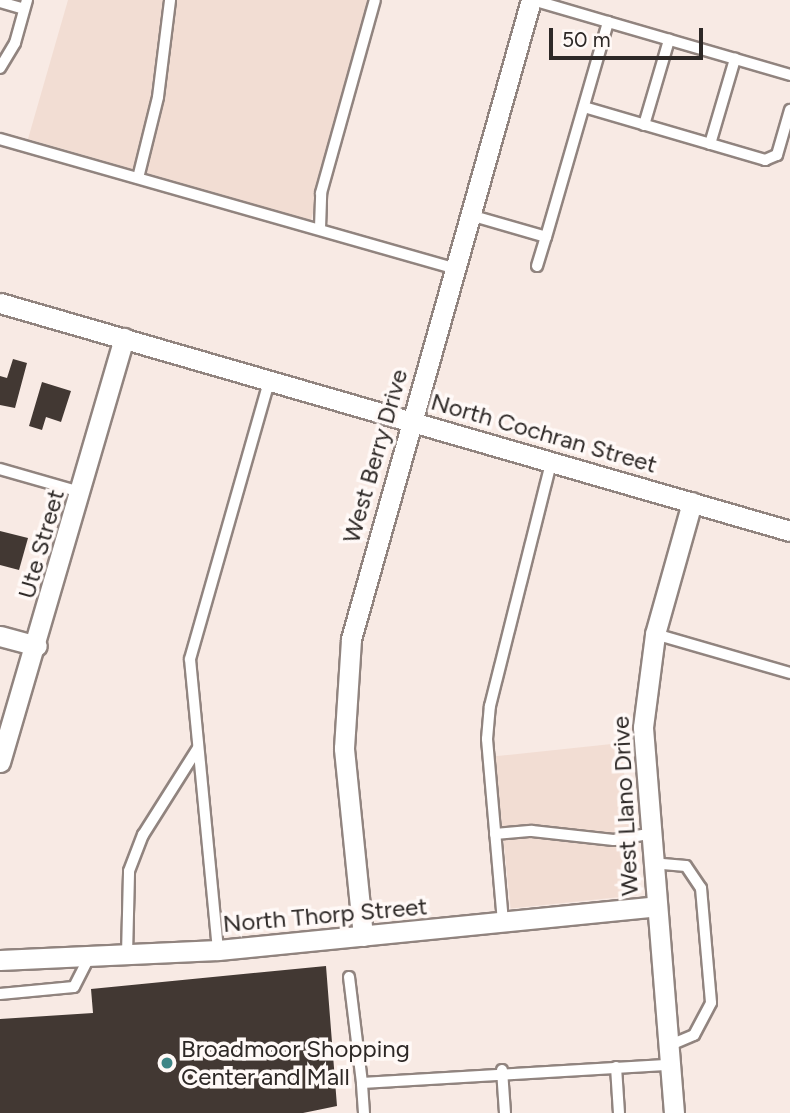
<!DOCTYPE html>
<style>
body{margin:0}
#map{position:relative;width:790px;height:1113px;overflow:hidden;background:#f8eae4;font-family:Figtree,sans-serif}
div>[style]{position:absolute}
.built>*{inset:0;background:#f2ddd3;transform-origin:0 0}
.building>*{inset:0;background:#423833}
.roads{filter:drop-shadow(2px 0 #91847f) drop-shadow(-2px 0 #91847f) drop-shadow(0 2px #91847f) drop-shadow(0 -2px #91847f)}
.service>*{height:10px;margin:-5px;padding:0 5px;transform-origin:5px;border-radius:5px;background:#fff}
.minor>*{height:19px;margin:-9.5px;padding:0 9.5px;transform-origin:9.5px;border-radius:9.5px;background:#fff}
.dots>*{width:19px;height:19px;translate:-50% -50%;box-sizing:border-box;border:4px solid #fff9f7;border-radius:50%}
span{translate:-50% -50%;white-space:nowrap;text-align:center;line-height:1.15;-webkit-text-stroke:7px #fff9f7;paint-order:stroke}
.street-label{font-size:24px;color:#2d2826}
.poi-label{font-size:24px;color:#2d2826}
.left{translate:0 -50%;text-align:left}
.scale{position:absolute;left:549px;top:28px;width:154px;height:32px;box-sizing:border-box;border:4px solid #2d2826;border-top:0;padding-left:9px;font-size:21px;line-height:24px;white-space:nowrap;color:#2d2826;-webkit-text-stroke:5px #fff9f7;paint-order:stroke}
</style>
<div id="map">
<div class="built">
<div style="clip-path:polygon(68px 0,371px 0,311px 220px,28px 139px)"></div>
<div style="left:621px;top:743px;width:153px;height:127px;rotate:84deg"></div>
</div>
<div class="building">
<div style="clip-path:polygon(13px 359px,27px 363px,15px 408px,0 405px,0 376px,7px 378px)"></div>
<div style="clip-path:polygon(42px 382px,71px 391px,61px 422px,46px 417px,42px 430px,29px 426px)"></div>
<div style="clip-path:polygon(0 531px,28px 538px,19px 570px,0 565px)"></div>
<div style="clip-path:polygon(326px 966px,337px 1106px,303px 1113px,0 1113px,0 1019px,93px 1013px,91px 989px)"></div>
</div>
<div class="roads">
<div class="service">
<div style="left:0;top:2px;width:25px;rotate:16deg"></div>
<div style="left:608px;top:22px;width:190px;rotate:16.2deg"></div>
<div style="left:0;top:68px;width:29px;rotate:-59deg"></div>
<div style="left:15px;top:43px;width:45px;rotate:-74.4deg"></div>
<div style="left:584px;top:107px;width:189px;rotate:16.3deg"></div>
<div style="left:765px;top:160px;width:13px;rotate:-23deg"></div>
<div style="left:777px;top:155px;width:47px;rotate:-73.9deg"></div>
<div style="left:644px;top:125px;width:89px;rotate:-73.6deg"></div>
<div style="left:0;top:139px;width:472px;rotate:15.9deg"></div>
<div style="left:710px;top:144px;width:89px;rotate:-73.6deg"></div>
<div style="left:138px;top:178px;width:83px;rotate:-76.1deg"></div>
<div style="left:158px;top:97px;width:98px;rotate:-82.9deg"></div>
<div style="left:470px;top:215px;width:79px;rotate:16.1deg"></div>
<div style="left:546px;top:237px;width:224px;rotate:-73.9deg"></div>
<div style="left:608px;top:22px;width:78px;rotate:-163.7deg"></div>
<div style="left:320px;top:228px;width:35px;rotate:-88deg"></div>
<div style="left:321px;top:193px;width:200px;rotate:-74.4deg"></div>
<div style="left:537px;top:266px;width:30px;rotate:-73deg"></div>
<div style="left:0;top:469px;width:83px;rotate:16deg"></div>
<div style="left:655px;top:634px;width:141px;rotate:16.1deg"></div>
<div style="left:495px;top:834px;width:37px;rotate:-5deg"></div>
<div style="left:532px;top:831px;width:82px;rotate:6.3deg"></div>
<div style="left:614px;top:840px;width:36px;rotate:-10deg"></div>
<div style="left:651px;top:863px;width:35px;rotate:5deg"></div>
<div style="left:686px;top:866px;width:27px;rotate:56deg"></div>
<div style="left:701px;top:888px;width:115px;rotate:85deg"></div>
<div style="left:711px;top:1003px;width:36px;rotate:118deg"></div>
<div style="left:694px;top:1035px;width:28px;rotate:157deg"></div>
<div style="left:503px;top:922px;width:184px;rotate:-95deg"></div>
<div style="left:487px;top:739px;width:33px;rotate:-85deg"></div>
<div style="left:490px;top:706px;width:254px;rotate:-75.9deg"></div>
<div style="left:218px;top:950px;width:292px;rotate:-95.5deg"></div>
<div style="left:190px;top:659px;width:291px;rotate:-74.1deg"></div>
<div style="left:127px;top:955px;width:84px;rotate:-88.6deg"></div>
<div style="left:129px;top:871px;width:39px;rotate:-69deg"></div>
<div style="left:143px;top:835px;width:103px;rotate:-57.7deg"></div>
<div style="left:349px;top:977px;width:107px;rotate:83deg"></div>
<div style="left:0;top:994px;width:74px;rotate:-5.4deg"></div>
<div style="left:74px;top:987px;width:33px;rotate:-63deg"></div>
<div style="left:616px;top:1067px;width:46px;rotate:86.3deg"></div>
<div style="left:502px;top:1070px;width:43px;rotate:86deg"></div>
<div style="left:364px;top:1113px;width:30px;rotate:-94deg"></div>
<div style="left:362px;top:1083px;width:308px;rotate:-3.4deg"></div>
</div>
<div class="minor">
<div style="left:0;top:303px;width:822px;rotate:16.1deg"></div>
<div style="left:0;top:636px;width:38px;rotate:15deg"></div>
<div style="left:0;top:762px;width:442px;rotate:-73.7deg"></div>
<div style="left:363px;top:936px;width:189px;rotate:-95.8deg"></div>
<div style="left:344px;top:748px;width:109px;rotate:-86.3deg"></div>
<div style="left:351px;top:639px;width:664px;rotate:-74.27deg"></div>
<div style="left:0;top:960px;width:218px;rotate:-2.6deg"></div>
<div style="left:218px;top:950px;width:439px;rotate:-5.7deg"></div>
<div style="left:674px;top:1113px;width:387px;rotate:-94.6deg"></div>
<div style="left:643px;top:727px;width:94px;rotate:-82.6deg"></div>
<div style="left:655px;top:634px;width:137px;rotate:-74.3deg"></div>
</div>
</div>
<div class="dots">
<div style="left:167px;top:1063px;background:#3e8687"></div>
</div>
<div class="street-label">
<span style="left:544px;top:433px;rotate:16deg">North Cochran Street</span>
<span style="left:375px;top:456px;rotate:-74deg">West Berry Drive</span>
<span style="left:41px;top:544px;rotate:-74deg">Ute Street</span>
<span style="left:625px;top:806px;rotate:-93deg">West Llano Drive</span>
<span style="left:325px;top:915px;rotate:-5deg">North Thorp Street</span>
</div>
<div class="poi-label">
<span class="left" style="left:181px;top:1063px">Broadmoor Shopping<br>Center and Mall</span>
</div>
<div class="scale">50 m</div>
</div>
